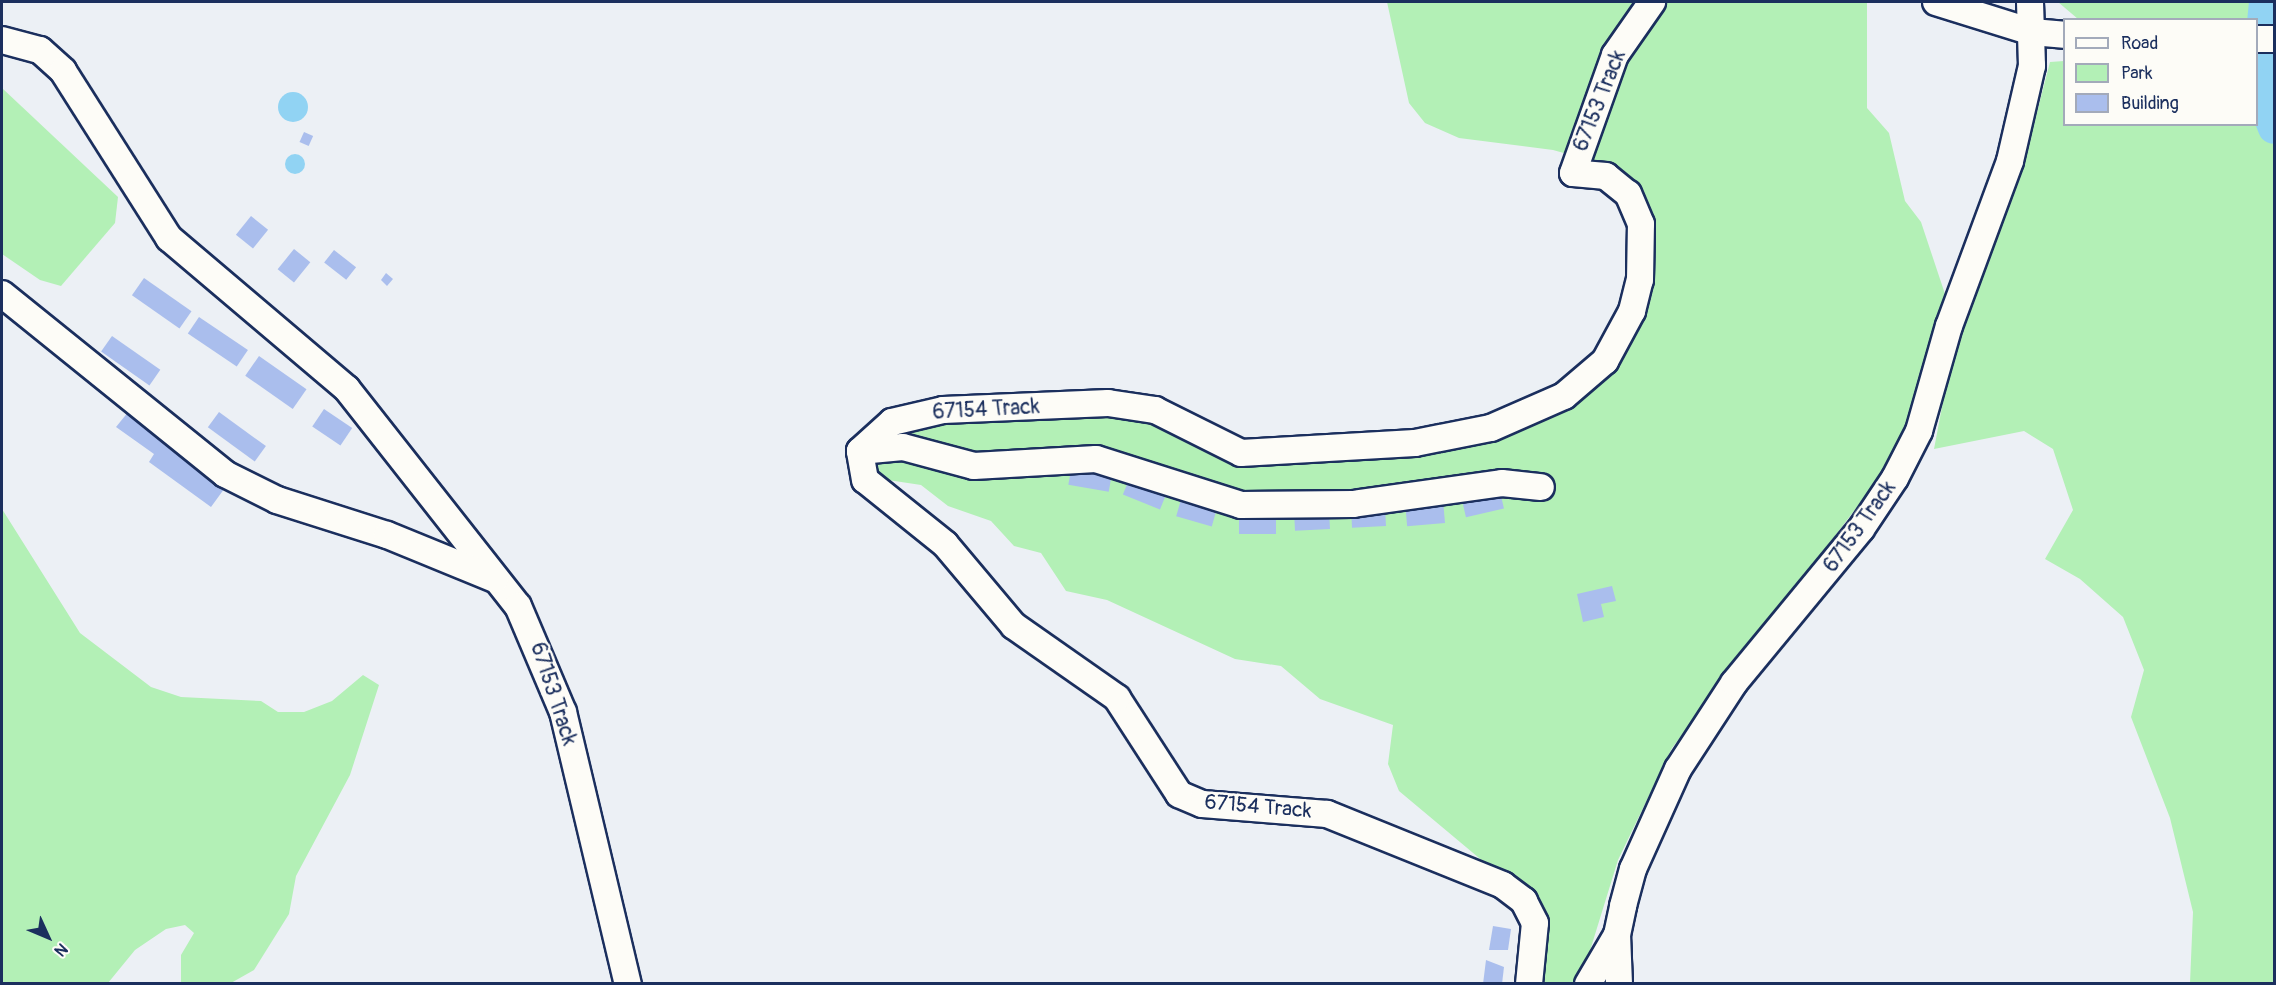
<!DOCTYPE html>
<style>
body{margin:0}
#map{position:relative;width:2276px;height:985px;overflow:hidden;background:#ecf0f5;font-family:Pangolin,sans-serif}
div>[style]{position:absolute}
.green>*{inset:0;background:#b3f0b6}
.water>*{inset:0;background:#91d3f3}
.round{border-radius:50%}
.river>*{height:32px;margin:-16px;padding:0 16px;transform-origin:16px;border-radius:16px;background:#91d3f3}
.building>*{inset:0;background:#aabeed;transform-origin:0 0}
.roads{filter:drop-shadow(2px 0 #1b2f5e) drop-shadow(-2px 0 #1b2f5e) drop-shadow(0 2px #1b2f5e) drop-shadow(0 -2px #1b2f5e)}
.minor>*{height:26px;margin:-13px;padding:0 13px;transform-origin:13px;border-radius:13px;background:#fdfcf7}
span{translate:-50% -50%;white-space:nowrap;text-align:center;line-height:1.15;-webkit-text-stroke:4.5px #fdfcf7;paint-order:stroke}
.street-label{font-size:21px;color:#1b2f5e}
.frame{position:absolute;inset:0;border:3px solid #1b2f5e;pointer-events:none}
.legend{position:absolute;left:2063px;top:18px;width:195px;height:108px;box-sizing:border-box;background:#fdfcf7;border:2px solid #a3aaba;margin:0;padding:8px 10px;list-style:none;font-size:18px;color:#1b2f5e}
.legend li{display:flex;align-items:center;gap:12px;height:30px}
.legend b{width:30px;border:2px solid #a3aaba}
.north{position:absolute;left:18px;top:907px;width:60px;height:60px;-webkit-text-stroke:4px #fdfcf7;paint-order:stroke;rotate:134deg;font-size:16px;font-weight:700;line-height:24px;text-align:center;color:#1b2f5e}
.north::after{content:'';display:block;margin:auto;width:21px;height:27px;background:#1b2f5e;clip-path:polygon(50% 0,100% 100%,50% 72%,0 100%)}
</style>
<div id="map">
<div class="green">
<div style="clip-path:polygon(1387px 2px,1867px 2px,1867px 108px,1889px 133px,1905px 201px,1921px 222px,1949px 306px,1907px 430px,1877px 481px,1672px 748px,1618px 860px,1580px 983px,1533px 983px,1539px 908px,1399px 791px,1388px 764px,1393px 725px,1320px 699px,1281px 666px,1235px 659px,1107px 600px,1066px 591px,1041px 553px,1014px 546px,991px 521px,948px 506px,921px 485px,875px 478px,874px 442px,926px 418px,1128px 410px,1262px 461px,1564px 403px,1646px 299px,1654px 235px,1641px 195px,1614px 167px,1553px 150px,1459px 138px,1425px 123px,1409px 103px)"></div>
<div style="clip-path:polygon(2058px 2px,2274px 2px,2274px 27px,2257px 27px,2256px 20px,2078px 19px)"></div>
<div style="clip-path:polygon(2257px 56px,2274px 56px,2274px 983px,2190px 983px,2193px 912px,2170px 818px,2131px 717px,2144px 670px,2123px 617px,2080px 579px,2045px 559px,2073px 510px,2053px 449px,2024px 431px,1934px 449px,1953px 349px,2022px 170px,2050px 62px,2064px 61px,2064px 124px,2256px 124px)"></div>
<div style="clip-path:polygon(2px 88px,118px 197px,115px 223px,61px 286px,40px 280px,2px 254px)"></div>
<div style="clip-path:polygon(2px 509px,80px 633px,151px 687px,181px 697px,261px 701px,278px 712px,304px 712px,332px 701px,363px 675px,379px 685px,350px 775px,296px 876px,289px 914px,254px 970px,231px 983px,181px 983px,181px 955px,194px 933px,185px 925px,166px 929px,135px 950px,108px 983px,2px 983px)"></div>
</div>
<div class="water">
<div class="round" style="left:278px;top:92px;width:30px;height:30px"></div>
<div class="round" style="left:285px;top:154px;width:20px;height:20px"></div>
</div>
<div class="river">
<div style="left:2265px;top:2px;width:83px;rotate:95.5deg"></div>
<div style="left:2257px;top:85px;width:46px;rotate:68.4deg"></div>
</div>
<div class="building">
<div style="left:304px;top:132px;width:10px;height:11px;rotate:24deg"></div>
<div style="left:251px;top:216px;width:22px;height:24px;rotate:39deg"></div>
<div style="left:294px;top:249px;width:21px;height:26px;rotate:39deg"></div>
<div style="left:334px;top:250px;width:28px;height:16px;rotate:38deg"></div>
<div style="clip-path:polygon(386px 273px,393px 279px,387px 286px,381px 280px)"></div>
<div style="left:144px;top:278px;width:58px;height:21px;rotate:35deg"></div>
<div style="left:199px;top:317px;width:59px;height:20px;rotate:34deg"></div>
<div style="left:112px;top:336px;width:59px;height:19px;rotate:35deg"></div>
<div style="left:259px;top:356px;width:58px;height:24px;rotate:35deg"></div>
<div style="left:324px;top:409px;width:34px;height:21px;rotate:34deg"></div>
<div style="clip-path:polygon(129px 411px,227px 485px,211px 507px,149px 462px,154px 454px,116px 427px)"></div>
<div style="left:219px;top:412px;width:58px;height:19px;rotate:36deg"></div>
<div style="left:1072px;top:464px;width:41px;height:21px;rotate:10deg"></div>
<div style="left:1130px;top:477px;width:40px;height:19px;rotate:22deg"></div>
<div style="left:1499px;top:487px;width:22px;height:39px;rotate:77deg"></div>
<div style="left:1182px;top:496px;width:37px;height:21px;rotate:16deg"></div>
<div style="left:1443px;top:500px;width:23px;height:38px;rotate:85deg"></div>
<div style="left:1385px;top:507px;width:19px;height:34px;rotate:87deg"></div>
<div style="left:1329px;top:510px;width:19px;height:35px;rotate:87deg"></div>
<div style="left:1276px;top:517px;width:17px;height:37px;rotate:90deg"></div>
<div style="clip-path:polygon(1612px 586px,1616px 601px,1601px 604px,1604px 617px,1583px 622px,1577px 594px)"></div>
<div style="clip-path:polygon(1493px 926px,1511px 929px,1508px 950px,1489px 950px)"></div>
<div style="clip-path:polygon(1486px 960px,1504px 967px,1502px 984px,1483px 984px)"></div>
</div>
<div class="roads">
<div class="minor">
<div style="left:1936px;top:2px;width:101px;rotate:17.4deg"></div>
<div style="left:2032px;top:32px;width:32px;rotate:5deg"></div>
<div style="left:2256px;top:39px;width:18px"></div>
<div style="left:2px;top:40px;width:39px;rotate:15deg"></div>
<div style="left:40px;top:50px;width:31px;rotate:42deg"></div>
<div style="left:63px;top:71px;width:198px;rotate:57.6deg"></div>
<div style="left:169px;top:238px;width:233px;rotate:40.3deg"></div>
<div style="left:347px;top:389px;width:276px;rotate:51.8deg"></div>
<div style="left:518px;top:606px;width:115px;rotate:67deg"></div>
<div style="left:563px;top:712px;width:280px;rotate:76.6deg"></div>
<div style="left:2px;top:294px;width:287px;rotate:38.9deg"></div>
<div style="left:225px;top:474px;width:58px;rotate:26.6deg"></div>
<div style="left:277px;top:500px;width:115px;rotate:17.7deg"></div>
<div style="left:387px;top:535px;width:117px;rotate:22.2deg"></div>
<div style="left:860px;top:451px;width:43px;rotate:-5.3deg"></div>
<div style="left:903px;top:447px;width:73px;rotate:15deg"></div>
<div style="left:974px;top:466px;width:122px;rotate:-3.3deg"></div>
<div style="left:1096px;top:459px;width:152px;rotate:17.6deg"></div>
<div style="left:1241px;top:505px;width:112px;rotate:-0.5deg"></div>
<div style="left:1353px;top:504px;width:150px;rotate:-8deg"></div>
<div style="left:1502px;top:483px;width:39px;rotate:6deg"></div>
<div style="left:1529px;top:984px;width:61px;rotate:-84.4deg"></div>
<div style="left:1535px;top:923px;width:25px;rotate:-117deg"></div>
<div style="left:1524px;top:901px;width:26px;rotate:-143deg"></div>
<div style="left:1503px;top:885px;width:190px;rotate:-158deg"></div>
<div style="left:1327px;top:814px;width:125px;rotate:-175.4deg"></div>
<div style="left:1202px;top:804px;width:25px;rotate:-157deg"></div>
<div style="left:1179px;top:794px;width:114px;rotate:-122.9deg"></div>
<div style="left:1117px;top:698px;width:126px;rotate:-145deg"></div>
<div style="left:1014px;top:626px;width:107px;rotate:-130.1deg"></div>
<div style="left:945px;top:544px;width:102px;rotate:-141.3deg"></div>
<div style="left:865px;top:480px;width:29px;rotate:-100deg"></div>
<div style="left:860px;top:451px;width:43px;rotate:-42.2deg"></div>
<div style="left:892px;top:422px;width:52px;rotate:-13.2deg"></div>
<div style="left:943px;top:410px;width:165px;rotate:-2.4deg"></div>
<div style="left:1108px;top:403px;width:48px;rotate:8.5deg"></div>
<div style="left:1155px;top:410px;width:96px;rotate:26.6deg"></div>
<div style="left:1241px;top:453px;width:174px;rotate:-3.3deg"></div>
<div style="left:1415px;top:443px;width:77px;rotate:-11.2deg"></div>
<div style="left:1491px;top:428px;width:80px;rotate:-23.7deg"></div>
<div style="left:1564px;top:396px;width:54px;rotate:-40.5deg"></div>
<div style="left:1605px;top:361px;width:57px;rotate:-61.6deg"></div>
<div style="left:1632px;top:311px;width:32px;rotate:-76deg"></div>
<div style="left:1640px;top:280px;width:56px;rotate:-89deg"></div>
<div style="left:1641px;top:224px;width:33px;rotate:-113deg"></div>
<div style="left:1628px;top:194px;width:28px;rotate:-141deg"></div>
<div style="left:1606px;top:176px;width:33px;rotate:-175deg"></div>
<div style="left:1573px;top:173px;width:125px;rotate:-70.4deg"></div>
<div style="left:1615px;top:55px;width:65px;rotate:-55.1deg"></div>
<div style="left:1588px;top:984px;width:57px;rotate:-59.4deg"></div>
<div style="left:1619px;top:984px;width:49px;rotate:-92.3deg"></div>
<div style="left:1617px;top:935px;width:30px;rotate:-78deg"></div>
<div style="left:1623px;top:906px;width:38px;rotate:-75deg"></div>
<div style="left:1633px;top:869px;width:110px;rotate:-65.8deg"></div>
<div style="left:1678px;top:769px;width:103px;rotate:-56.9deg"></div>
<div style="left:1734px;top:683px;width:200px;rotate:-50.5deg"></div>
<div style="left:1861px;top:529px;width:61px;rotate:-56.3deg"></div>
<div style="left:1895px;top:478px;width:53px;rotate:-62.9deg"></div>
<div style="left:1919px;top:431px;width:109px;rotate:-74.1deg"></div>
<div style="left:1949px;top:326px;width:176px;rotate:-69.7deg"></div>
<div style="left:2010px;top:161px;width:98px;rotate:-77deg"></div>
<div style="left:2032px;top:66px;width:64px;rotate:-91.8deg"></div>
</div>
</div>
<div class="street-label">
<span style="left:1600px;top:101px;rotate:-68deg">67153 Track</span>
<span style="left:986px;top:410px;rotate:-3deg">67154 Track</span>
<span style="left:1860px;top:527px;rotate:-54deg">67153 Track</span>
<span style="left:553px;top:694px;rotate:72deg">67153 Track</span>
<span style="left:1258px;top:807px;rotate:5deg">67154 Track</span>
</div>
<div class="frame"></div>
<ul class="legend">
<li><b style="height:8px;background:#fdfcf7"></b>Road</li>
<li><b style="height:16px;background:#b3f0b6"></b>Park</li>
<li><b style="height:16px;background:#aabeed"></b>Building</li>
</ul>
<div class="north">N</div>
</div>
